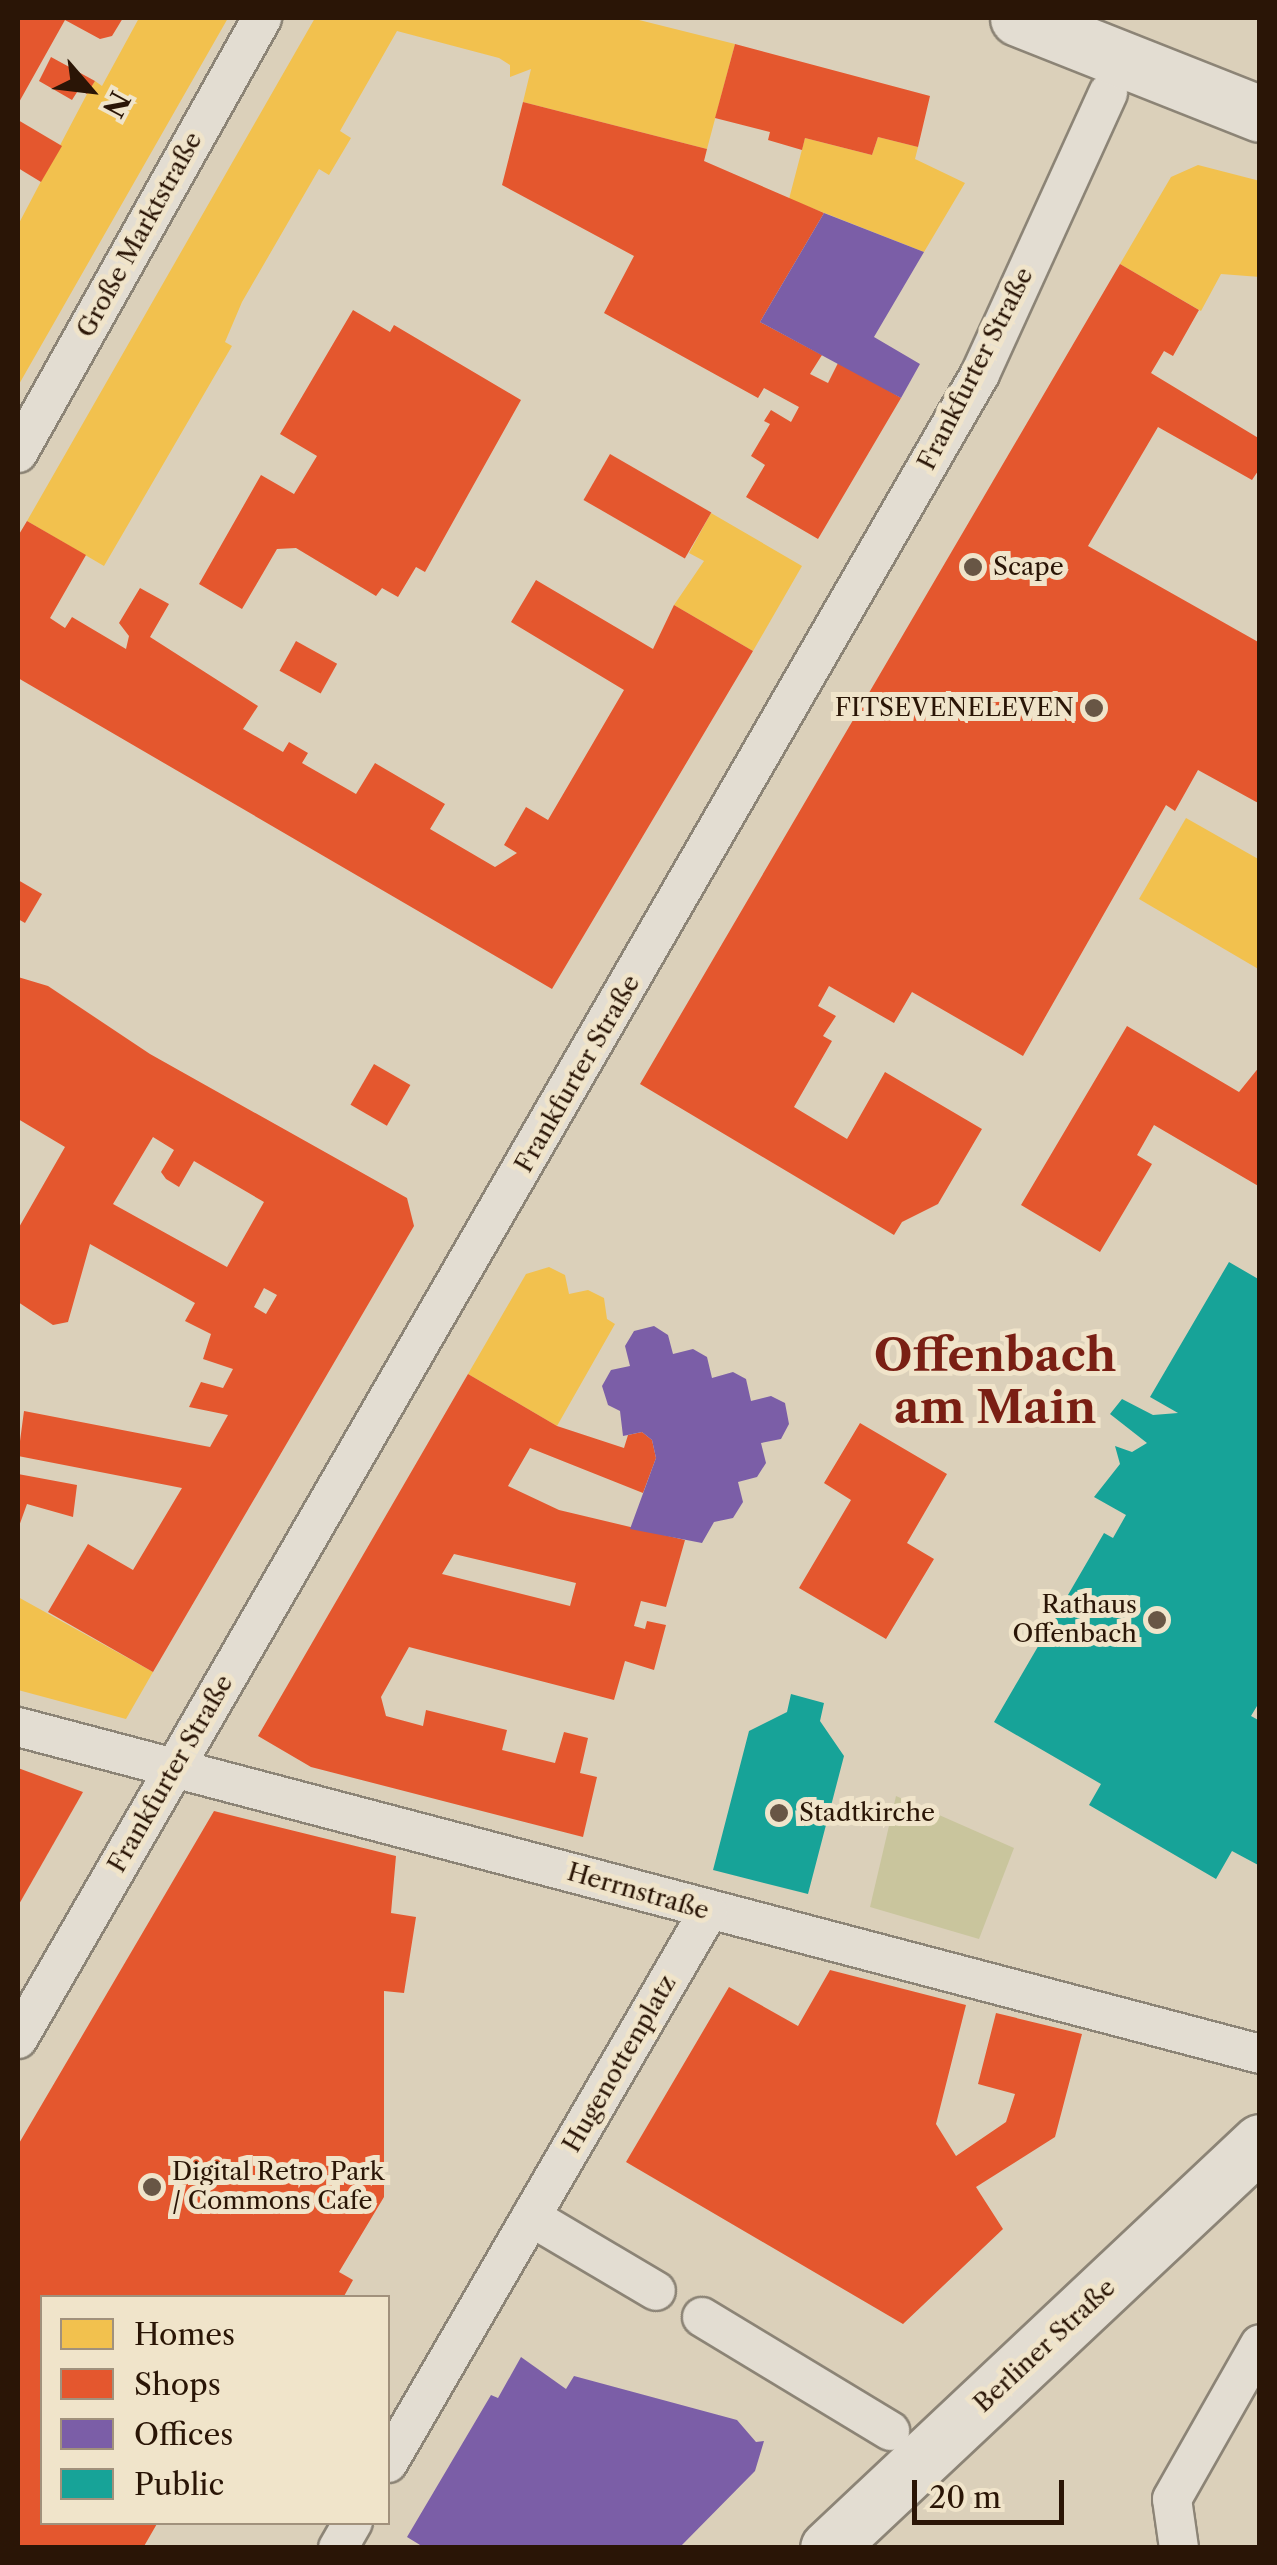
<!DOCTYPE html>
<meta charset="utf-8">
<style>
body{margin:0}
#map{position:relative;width:1277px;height:2565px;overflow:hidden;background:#dbd0ba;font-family:"Libre Caslon Text",serif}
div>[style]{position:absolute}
.green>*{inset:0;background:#c9c59d}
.homes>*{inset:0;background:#f2c14e}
.shops>*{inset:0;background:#e4572e;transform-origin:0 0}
.offices>*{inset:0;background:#7b5ea7}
.public>*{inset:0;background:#17a398}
.roads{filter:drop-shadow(2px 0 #8c8476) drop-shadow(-2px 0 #8c8476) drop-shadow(0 2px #8c8476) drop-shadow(0 -2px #8c8476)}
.pedestrian>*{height:38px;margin:-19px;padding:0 19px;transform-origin:19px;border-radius:19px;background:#e3ddd2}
.secondary>*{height:55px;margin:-27.5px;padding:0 27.5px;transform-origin:27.5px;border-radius:27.5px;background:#e3ddd2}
.dots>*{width:28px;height:28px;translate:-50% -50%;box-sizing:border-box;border:5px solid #f0e4ca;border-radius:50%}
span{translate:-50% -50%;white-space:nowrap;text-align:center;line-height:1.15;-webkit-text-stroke:10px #f0e4ca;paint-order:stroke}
.street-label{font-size:25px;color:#2a1506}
.poi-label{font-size:25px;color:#2a1506}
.left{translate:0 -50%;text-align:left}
.right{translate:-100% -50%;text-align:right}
.town-label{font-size:45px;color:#7a1f14;font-weight:700}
.frame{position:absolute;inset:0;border:20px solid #2a1506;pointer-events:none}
.legend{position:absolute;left:40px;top:2295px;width:350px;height:230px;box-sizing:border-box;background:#f0e4ca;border:2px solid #a1917c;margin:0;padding:12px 18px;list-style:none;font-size:30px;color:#2a1506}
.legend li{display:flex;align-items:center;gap:20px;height:50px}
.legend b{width:50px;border:2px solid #a1917c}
.north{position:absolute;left:40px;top:40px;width:100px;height:100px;-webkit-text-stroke:8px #f0e4ca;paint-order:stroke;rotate:118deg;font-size:28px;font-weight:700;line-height:40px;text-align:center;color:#2a1506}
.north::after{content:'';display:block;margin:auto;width:35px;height:45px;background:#2a1506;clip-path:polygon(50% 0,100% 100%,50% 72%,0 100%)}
.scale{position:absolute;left:912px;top:2480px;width:152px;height:45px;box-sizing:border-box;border:5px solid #2a1506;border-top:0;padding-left:12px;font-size:30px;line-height:35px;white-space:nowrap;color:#2a1506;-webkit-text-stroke:8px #f0e4ca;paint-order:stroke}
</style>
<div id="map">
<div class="green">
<div style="clip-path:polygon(896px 1796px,1014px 1848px,979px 1939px,870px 1907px)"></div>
</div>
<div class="homes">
<div style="clip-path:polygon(139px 18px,228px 18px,18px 386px,18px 225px,87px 94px,95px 81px,102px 86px)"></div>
<div style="clip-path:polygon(315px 18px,631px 18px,735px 44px,707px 149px,523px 102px,531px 69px,510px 77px,510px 65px,499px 58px,397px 31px,340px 131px,351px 138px,329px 175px,319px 169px,242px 302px,225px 342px,232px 346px,104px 566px,27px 521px)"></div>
<div style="clip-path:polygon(878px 137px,918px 147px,915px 159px,965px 183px,924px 252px,789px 199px,805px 138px,872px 155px)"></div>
<div style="clip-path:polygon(1198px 165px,1260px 181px,1260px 277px,1221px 274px,1201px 311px,1120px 264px,1171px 177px)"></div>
<div style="clip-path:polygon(711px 513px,802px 566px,753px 651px,674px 605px,704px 561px,689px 553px)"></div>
<div style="clip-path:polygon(1186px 818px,1260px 860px,1260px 970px,1139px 899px)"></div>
<div style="clip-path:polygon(549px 1267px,565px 1275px,569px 1294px,588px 1290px,604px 1298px,607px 1319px,615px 1324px,557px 1426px,468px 1374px,526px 1274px)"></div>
<div style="clip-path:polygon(18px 1597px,153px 1672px,126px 1719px,18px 1690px)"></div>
</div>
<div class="shops">
<div style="clip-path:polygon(18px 18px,123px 18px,112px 36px,100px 39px,65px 20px,18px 104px)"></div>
<div style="clip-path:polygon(735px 44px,930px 96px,918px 147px,878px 137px,872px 155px,805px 138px,802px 150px,768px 140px,770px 132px,715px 118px)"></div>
<div style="clip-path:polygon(51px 57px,95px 81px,87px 94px,79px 89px,72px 100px,39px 81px)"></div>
<div style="clip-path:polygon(523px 102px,707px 149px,704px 161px,824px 213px,760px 322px,822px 355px,810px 374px,828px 383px,839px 361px,901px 398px,818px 539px,746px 497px,765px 465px,751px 456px,770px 424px,764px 421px,771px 410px,791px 422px,799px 407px,764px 388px,758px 398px,604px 313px,634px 256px,502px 185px)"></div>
<div style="clip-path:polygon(18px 120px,62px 146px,41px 182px,18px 168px)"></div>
<div style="clip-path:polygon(1120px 264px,1199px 310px,1173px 356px,1164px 351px,1151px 373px,1260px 439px,1260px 468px,1252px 480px,1158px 427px,1088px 546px,1260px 643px,1260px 804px,1198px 770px,1175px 811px,1166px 805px,1023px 1056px,912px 992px,894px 1023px,829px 986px,818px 1006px,836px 1016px,823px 1036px,832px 1041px,794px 1107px,847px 1139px,885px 1072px,982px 1129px,938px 1204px,902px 1222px,894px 1235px,640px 1084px)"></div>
<div style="clip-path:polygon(353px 310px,390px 332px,394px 325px,521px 400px,425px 572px,416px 567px,398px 597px,382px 588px,376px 596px,296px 548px,277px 549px,242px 609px,199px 584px,261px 475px,294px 494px,317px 456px,280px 434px)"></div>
<div style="left:610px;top:454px;width:117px;height:53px;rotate:30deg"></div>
<div style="clip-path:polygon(27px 521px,86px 555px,50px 618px,65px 628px,72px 617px,126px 649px,129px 636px,119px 623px,140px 588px,169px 604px,150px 637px,258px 706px,243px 729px,283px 752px,289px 742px,308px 753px,302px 763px,356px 794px,375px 763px,445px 804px,430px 829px,495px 867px,517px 853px,504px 845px,526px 807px,548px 820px,624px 690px,511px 622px,536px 580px,653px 649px,674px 605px,753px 651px,552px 989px,18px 678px,18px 536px)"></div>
<div style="left:296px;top:641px;width:47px;height:34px;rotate:29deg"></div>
<div style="clip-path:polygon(18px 880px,42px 894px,25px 923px,18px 919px)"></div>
<div style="clip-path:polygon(evenodd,18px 977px,48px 986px,150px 1054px,407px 1198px,414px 1226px,153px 1672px,48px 1612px,88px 1544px,133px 1570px,182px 1488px,18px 1456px,24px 1411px,210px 1447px,228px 1415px,189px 1407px,201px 1382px,223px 1388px,233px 1369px,203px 1359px,211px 1334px,185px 1321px,195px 1303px,90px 1244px,68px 1322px,53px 1325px,18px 1302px,18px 1229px,65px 1147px,18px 1119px,18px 977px,153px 1137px,174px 1150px,161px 1172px,166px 1179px,179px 1187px,194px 1161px,264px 1202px,227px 1267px,113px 1204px,153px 1137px,18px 977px,264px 1288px,277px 1295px,266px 1314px,254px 1307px,264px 1288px)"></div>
<div style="clip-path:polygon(1127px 1026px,1239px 1092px,1260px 1066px,1260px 1187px,1154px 1125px,1137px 1155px,1152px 1164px,1100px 1252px,1021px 1205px)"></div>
<div style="left:374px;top:1064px;width:42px;height:47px;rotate:30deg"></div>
<div style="clip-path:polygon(evenodd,468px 1374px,557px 1426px,624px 1448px,628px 1435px,642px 1432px,652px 1440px,656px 1458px,643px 1493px,530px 1448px,508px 1486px,559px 1510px,685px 1540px,666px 1607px,641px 1601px,634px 1626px,645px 1629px,647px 1621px,666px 1625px,654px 1670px,625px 1661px,614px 1700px,409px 1647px,381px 1697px,386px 1716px,423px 1726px,426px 1710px,507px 1730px,502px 1750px,555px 1763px,564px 1732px,588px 1738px,580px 1773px,597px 1777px,583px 1837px,311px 1767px,258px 1736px,468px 1374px,454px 1554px,576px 1583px,570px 1606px,442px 1574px,454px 1554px)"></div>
<div style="clip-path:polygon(860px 1423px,947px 1474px,907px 1543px,934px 1559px,886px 1639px,799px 1588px,851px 1500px,824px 1483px)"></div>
<div style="clip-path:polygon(18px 1474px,77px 1485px,73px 1517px,27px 1504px,18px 1529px)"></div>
<div style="clip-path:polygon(18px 1768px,83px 1792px,18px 1906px)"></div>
<div style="clip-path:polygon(214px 1811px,396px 1856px,391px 1913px,416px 1917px,404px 1993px,384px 1991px,384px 2197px,339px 2272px,353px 2280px,343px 2298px,42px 2298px,42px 2522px,158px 2522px,143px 2548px,18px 2548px,18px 2145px)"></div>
<div style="clip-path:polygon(830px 1970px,966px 2005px,936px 2124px,956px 2156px,1006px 2122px,1015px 2094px,978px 2084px,996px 2013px,1082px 2034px,1055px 2137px,976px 2187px,1003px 2229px,903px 2324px,626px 2162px,729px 1987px,798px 2026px)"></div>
</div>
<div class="offices">
<div style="clip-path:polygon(824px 213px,924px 252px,874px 337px,920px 364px,901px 398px,760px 322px)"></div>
<div style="clip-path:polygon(654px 1326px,668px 1335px,673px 1354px,693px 1349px,707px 1357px,712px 1378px,733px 1372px,746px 1379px,751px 1401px,771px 1396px,785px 1403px,789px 1424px,781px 1439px,761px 1443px,766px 1463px,757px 1477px,738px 1482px,743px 1502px,733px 1518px,714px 1522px,702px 1543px,630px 1529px,656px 1458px,652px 1440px,642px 1432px,623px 1436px,620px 1411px,608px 1405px,602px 1386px,611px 1370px,630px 1366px,625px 1346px,634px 1331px)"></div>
<div style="clip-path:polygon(521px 2357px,566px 2389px,574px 2376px,737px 2420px,756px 2442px,764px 2441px,755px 2471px,679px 2548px,425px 2548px,407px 2537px,491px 2395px,498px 2398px)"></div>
</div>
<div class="public">
<div style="clip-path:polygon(1229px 1262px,1260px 1280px,1260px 1701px,1251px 1716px,1260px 1721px,1260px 1866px,1232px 1851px,1216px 1879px,1089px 1805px,1101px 1784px,994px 1722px,1104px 1533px,1113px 1538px,1126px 1515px,1094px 1497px,1120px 1464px,1115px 1446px,1132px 1452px,1147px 1443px,1110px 1414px,1122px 1399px,1153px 1415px,1178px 1413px,1150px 1397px)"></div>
<div style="clip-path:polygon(791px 1694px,824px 1703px,820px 1721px,844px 1756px,808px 1894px,713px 1870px,749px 1731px,787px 1712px)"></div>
</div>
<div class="roads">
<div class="pedestrian">
<div style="left:18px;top:453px;width:499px;rotate:-60.7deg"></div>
<div style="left:18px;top:1727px;width:1284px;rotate:14.75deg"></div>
<div style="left:18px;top:2039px;width:1923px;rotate:-59.98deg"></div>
<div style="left:980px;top:374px;width:309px;rotate:-65.5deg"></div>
<div style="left:531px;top:2217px;width:145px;rotate:30.6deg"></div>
<div style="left:702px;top:2317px;width:220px;rotate:31.2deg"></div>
<div style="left:388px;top:2463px;width:637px;rotate:-59.85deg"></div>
<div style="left:338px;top:2548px;width:30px;rotate:-60deg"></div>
<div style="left:1179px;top:2548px;width:49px;rotate:-98.1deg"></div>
<div style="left:1172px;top:2499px;width:178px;rotate:-60.4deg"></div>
</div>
<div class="secondary">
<div style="left:1018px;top:18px;width:260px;rotate:21.6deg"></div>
<div style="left:828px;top:2548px;width:593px;rotate:-43.22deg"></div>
</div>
</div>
<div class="dots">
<div style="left:973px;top:567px;background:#685645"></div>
<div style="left:1094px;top:708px;background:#685645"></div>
<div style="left:1157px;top:1620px;background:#685645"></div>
<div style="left:779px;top:1813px;background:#685645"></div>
<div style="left:152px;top:2187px;background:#685645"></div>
</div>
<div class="street-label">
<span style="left:140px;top:235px;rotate:-61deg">Große Marktstraße</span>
<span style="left:976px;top:369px;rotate:-63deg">Frankfurter Straße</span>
<span style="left:578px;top:1074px;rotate:-60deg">Frankfurter Straße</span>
<span style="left:171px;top:1774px;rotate:-60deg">Frankfurter Straße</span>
<span style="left:638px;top:1892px;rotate:16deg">Herrnstraße</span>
<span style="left:620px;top:2064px;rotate:-60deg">Hugenottenplatz</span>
<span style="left:1045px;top:2346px;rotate:-43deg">Berliner Straße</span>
</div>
<div class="poi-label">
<span class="left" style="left:993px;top:567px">Scape</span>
<span class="right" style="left:1074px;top:708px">FITSEVENELEVEN</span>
<span class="right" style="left:1137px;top:1620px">Rathaus<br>Offenbach</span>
<span class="left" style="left:799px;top:1813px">Stadtkirche</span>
<span class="left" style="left:172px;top:2187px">Digital Retro Park<br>/ Commons Cafe</span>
</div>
<div class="town-label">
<span style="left:995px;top:1382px">Offenbach<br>am Main</span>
</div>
<div class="frame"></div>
<ul class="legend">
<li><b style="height:28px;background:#f2c14e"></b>Homes</li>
<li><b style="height:28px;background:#e4572e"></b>Shops</li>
<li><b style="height:28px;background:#7b5ea7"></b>Offices</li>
<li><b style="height:28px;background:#17a398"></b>Public</li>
</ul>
<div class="north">N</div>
<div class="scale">20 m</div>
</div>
